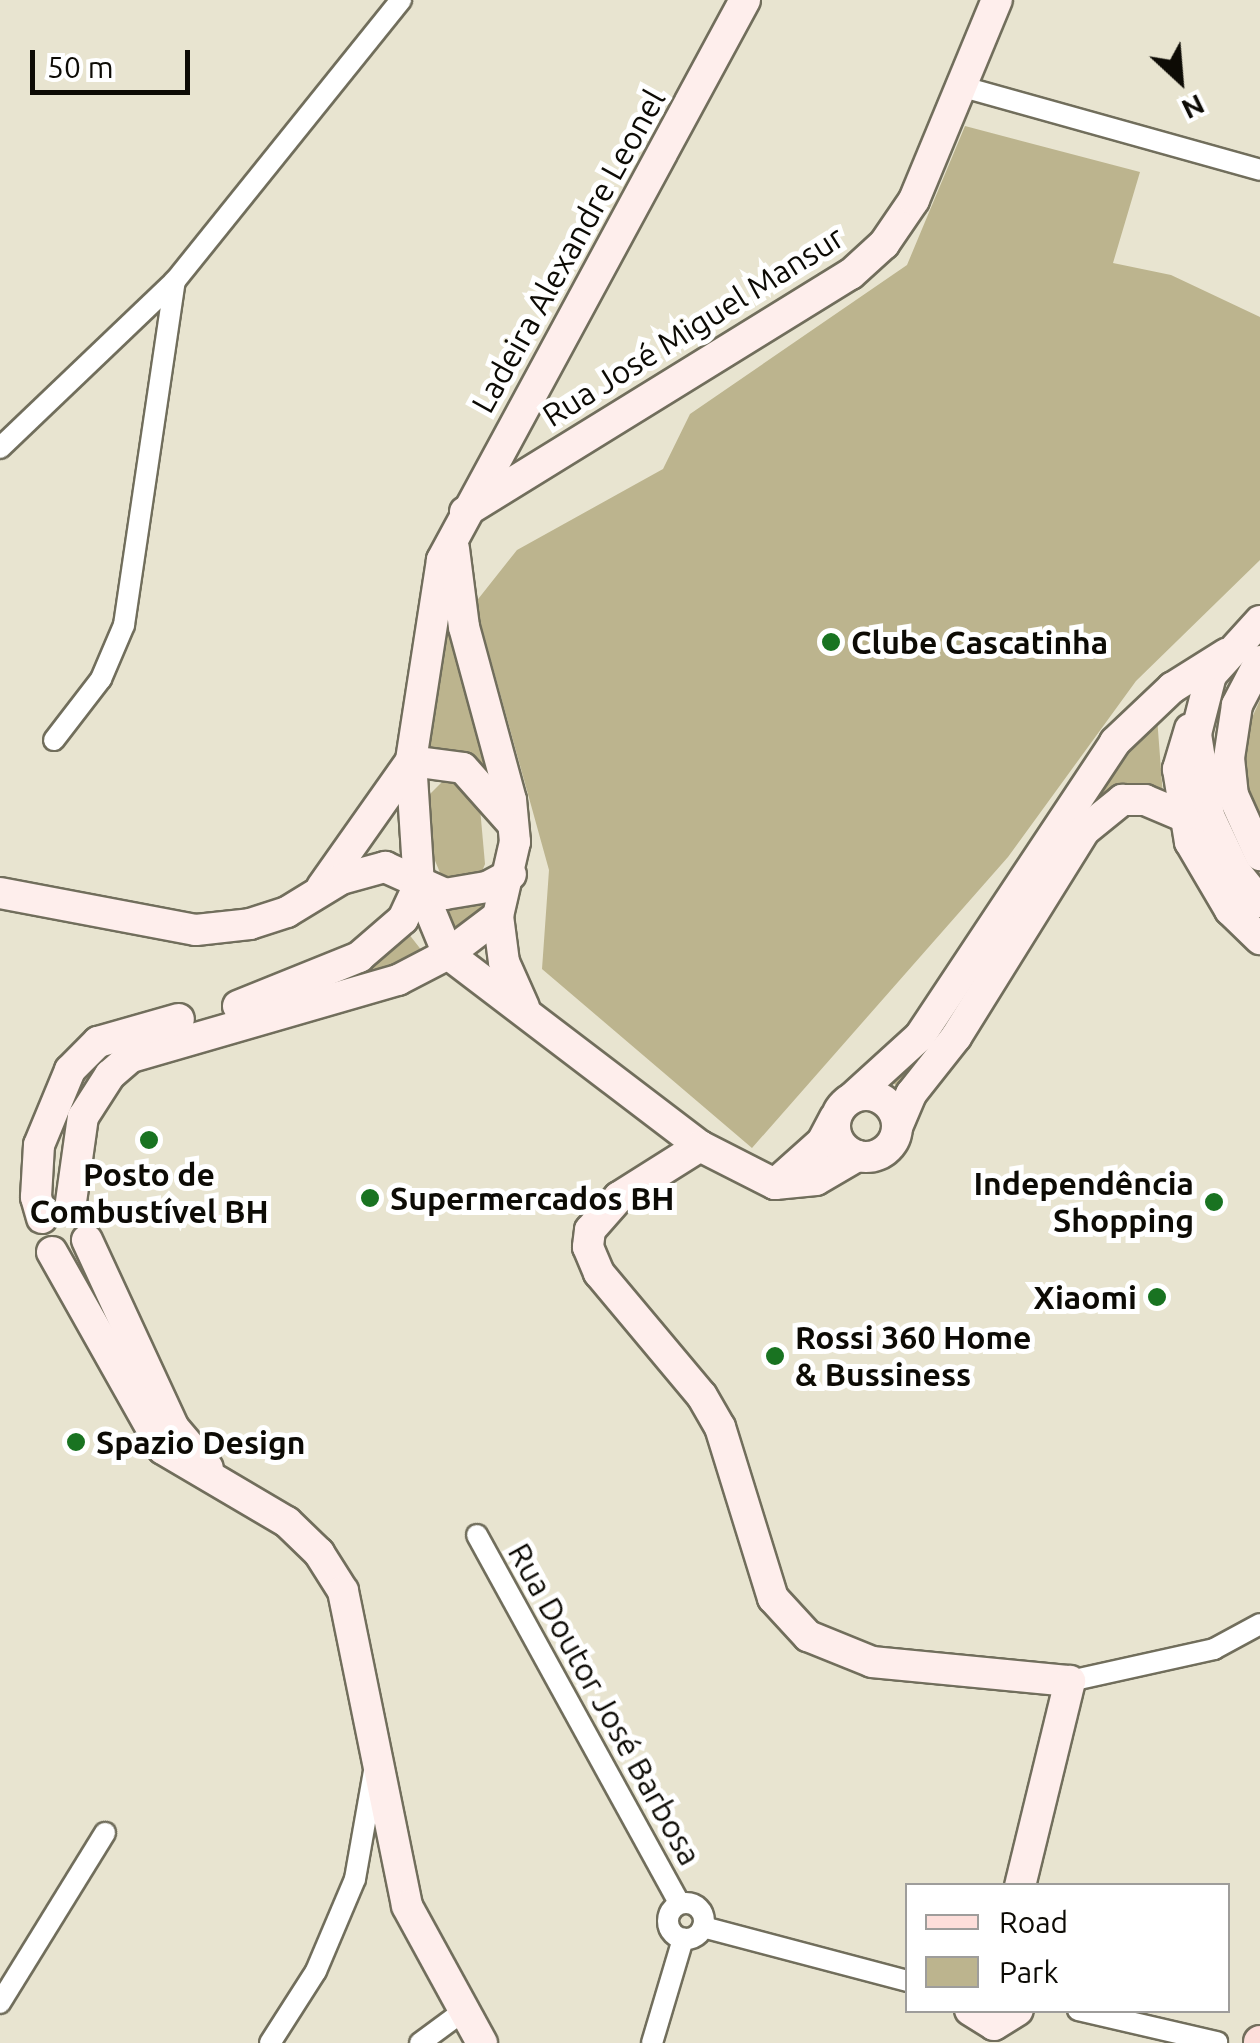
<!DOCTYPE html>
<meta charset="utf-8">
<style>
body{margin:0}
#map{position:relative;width:1260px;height:2043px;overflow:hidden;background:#e8e4d0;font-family:Ubuntu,sans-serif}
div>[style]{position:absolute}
.green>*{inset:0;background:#bcb48e}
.roads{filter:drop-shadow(2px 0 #716e5c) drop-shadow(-2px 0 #716e5c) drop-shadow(0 2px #716e5c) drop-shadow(0 -2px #716e5c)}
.street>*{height:20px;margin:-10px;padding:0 10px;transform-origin:10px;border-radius:10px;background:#fff}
.street>.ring{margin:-10px;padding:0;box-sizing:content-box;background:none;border:20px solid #fff;border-radius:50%}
.secondary>*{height:30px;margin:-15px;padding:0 15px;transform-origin:15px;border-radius:15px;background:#feeeec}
.secondary>.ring{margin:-15px;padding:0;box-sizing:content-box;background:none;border:30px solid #feeeec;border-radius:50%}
.primary>*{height:32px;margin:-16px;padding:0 16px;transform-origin:16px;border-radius:16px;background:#fddeda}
.dots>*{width:28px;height:28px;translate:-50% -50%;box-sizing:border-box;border:5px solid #fff;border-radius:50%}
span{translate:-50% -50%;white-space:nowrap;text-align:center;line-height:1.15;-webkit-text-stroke:10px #fff;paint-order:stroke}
.street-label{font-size:32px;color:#0d0b05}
.poi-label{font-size:32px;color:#0d0b05;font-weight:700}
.left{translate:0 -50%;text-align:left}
.right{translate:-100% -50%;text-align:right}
.legend{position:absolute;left:905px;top:1883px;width:325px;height:130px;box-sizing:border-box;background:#fff;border:2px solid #9e9d9b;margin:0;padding:12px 18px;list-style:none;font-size:30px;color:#0d0b05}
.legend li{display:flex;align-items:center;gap:20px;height:50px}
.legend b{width:50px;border:2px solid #9e9d9b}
.north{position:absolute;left:1130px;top:30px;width:100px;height:100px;-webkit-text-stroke:8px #fff;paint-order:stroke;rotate:154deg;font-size:28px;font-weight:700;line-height:40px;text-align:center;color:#0d0b05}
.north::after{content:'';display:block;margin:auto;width:35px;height:45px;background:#0d0b05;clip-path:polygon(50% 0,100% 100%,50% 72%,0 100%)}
.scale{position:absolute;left:30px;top:50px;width:160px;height:45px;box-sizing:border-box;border:5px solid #0d0b05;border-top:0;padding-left:12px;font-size:30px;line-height:35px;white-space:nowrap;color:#0d0b05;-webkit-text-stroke:8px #fff;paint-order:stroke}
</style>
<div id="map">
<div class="green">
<div style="clip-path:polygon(965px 126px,1140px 172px,1113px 263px,1171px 275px,1260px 317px,1260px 560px,1136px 681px,1008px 857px,752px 1148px,542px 969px,549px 870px,475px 603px,517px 550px,663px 469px,690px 414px,907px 265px)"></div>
<div style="clip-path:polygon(447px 606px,488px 767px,462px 752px,427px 752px)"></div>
<div style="clip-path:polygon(1260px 700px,1260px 827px,1246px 797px,1245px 733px)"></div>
<div style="clip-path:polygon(1157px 717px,1163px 796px,1120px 793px,901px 1092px,892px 1081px,1118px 748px)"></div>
<div style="clip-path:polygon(457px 781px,480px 808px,485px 864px,481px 874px,443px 880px,431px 851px,429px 795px,442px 782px)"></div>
<div style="clip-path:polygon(492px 900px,455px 940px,444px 910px)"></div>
<div style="clip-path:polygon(408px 933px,426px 956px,299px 993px,366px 964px)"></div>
</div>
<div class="roads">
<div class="street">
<div style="left:960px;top:86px;width:312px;rotate:15.6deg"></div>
<div style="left:0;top:448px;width:242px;rotate:-43.7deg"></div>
<div style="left:175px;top:281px;width:361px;rotate:-51.2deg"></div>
<div style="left:54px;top:740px;width:77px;rotate:-52.4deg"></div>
<div style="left:101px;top:679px;width:59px;rotate:-66.9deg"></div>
<div style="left:124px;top:625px;width:348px;rotate:-81.6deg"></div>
<div style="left:477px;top:1535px;width:420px;rotate:61.2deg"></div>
<div style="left:1070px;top:1681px;width:148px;rotate:-12.5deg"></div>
<div style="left:1214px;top:1649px;width:52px;rotate:-28.5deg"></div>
<div class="ring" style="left:668px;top:1903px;width:16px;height:16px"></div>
<div style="left:703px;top:1927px;width:212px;rotate:14.8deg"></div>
<div style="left:0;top:2003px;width:200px;rotate:-58.3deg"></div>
<div style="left:1078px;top:2010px;width:143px;rotate:13deg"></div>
<div style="left:270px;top:2043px;width:85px;rotate:-57.4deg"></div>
<div style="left:316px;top:1971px;width:100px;rotate:-67deg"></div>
<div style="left:355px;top:1879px;width:110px;rotate:-80deg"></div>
<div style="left:420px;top:2043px;width:52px;rotate:-36.4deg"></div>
<div style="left:652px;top:2043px;width:109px;rotate:-73.4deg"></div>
</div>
<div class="secondary">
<div style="left:745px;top:0;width:637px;rotate:118.42deg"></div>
<div style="left:442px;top:560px;width:203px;rotate:98.8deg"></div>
<div style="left:411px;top:761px;width:123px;rotate:86.3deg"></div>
<div style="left:419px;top:884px;width:76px;rotate:67.5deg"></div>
<div style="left:448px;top:954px;width:317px;rotate:37.3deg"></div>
<div style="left:700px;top:1146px;width:84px;rotate:26.9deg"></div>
<div style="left:775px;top:1184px;width:41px;rotate:-5.6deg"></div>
<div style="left:816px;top:1180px;width:48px;rotate:-30.3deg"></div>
<div style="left:465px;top:512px;width:453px;rotate:-31.7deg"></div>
<div style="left:851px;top:274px;width:45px;rotate:-42.3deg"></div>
<div style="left:884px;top:244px;width:53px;rotate:-55.7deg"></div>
<div style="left:914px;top:200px;width:217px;rotate:-67.5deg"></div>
<div style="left:1260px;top:621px;width:73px;rotate:132.2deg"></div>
<div style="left:1211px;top:675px;width:61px;rotate:104.3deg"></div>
<div style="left:1196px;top:734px;width:83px;rotate:81deg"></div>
<div style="left:1209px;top:816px;width:61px;rotate:64.7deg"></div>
<div style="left:1235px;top:871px;width:40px;rotate:51deg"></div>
<div style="left:1260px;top:661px;width:50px;rotate:117.6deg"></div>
<div style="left:1237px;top:705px;width:54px;rotate:98.6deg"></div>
<div style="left:1229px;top:758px;width:37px;rotate:84deg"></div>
<div style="left:1233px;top:795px;width:66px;rotate:65.8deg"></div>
<div style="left:1190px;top:729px;width:42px;rotate:106.7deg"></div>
<div style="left:1178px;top:769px;width:74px;rotate:80.7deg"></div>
<div style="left:1190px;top:842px;width:79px;rotate:59.5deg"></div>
<div style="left:1230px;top:910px;width:42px;rotate:44deg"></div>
<div style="left:411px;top:761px;width:52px;rotate:7.7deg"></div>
<div style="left:463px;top:768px;width:72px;rotate:48.4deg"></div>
<div style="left:322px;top:887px;width:154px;rotate:-54.8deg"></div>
<div style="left:0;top:893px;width:199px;rotate:10.7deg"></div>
<div style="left:196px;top:930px;width:54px;rotate:-6.3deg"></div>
<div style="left:250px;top:924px;width:39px;rotate:-18deg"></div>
<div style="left:287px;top:912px;width:63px;rotate:-31.4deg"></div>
<div style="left:341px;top:879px;width:46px;rotate:-15.3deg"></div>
<div style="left:385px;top:867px;width:66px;rotate:24.2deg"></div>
<div style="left:445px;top:894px;width:43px;rotate:-9.5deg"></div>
<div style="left:487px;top:887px;width:27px;rotate:-28deg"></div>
<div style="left:498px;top:916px;width:46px;rotate:82.6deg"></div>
<div style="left:504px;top:962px;width:49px;rotate:66deg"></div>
<div style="left:238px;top:1006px;width:131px;rotate:-22deg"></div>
<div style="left:359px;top:957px;width:58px;rotate:-40.8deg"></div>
<div style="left:403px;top:919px;width:38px;rotate:-65deg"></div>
<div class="ring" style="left:835px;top:1095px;width:32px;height:32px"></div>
<div style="left:853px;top:1097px;width:91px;rotate:-42.3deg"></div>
<div style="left:920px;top:1036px;width:353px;rotate:-56.4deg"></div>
<div style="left:1115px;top:742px;width:79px;rotate:-43.5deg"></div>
<div style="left:1172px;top:688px;width:64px;rotate:-32.2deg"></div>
<div style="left:898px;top:1125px;width:34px;rotate:-67deg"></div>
<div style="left:911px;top:1094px;width:73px;rotate:-51.7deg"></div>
<div style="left:956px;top:1037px;width:244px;rotate:-58.1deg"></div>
<div style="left:1085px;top:830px;width:48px;rotate:-39deg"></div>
<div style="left:1122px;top:800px;width:23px"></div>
<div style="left:1145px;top:800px;width:41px;rotate:22.8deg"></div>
<div style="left:700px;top:1146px;width:96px;rotate:147.8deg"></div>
<div style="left:619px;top:1197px;width:44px;rotate:131.3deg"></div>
<div style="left:590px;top:1230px;width:17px;rotate:97deg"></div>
<div style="left:588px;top:1247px;width:28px;rotate:67deg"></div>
<div style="left:599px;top:1273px;width:160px;rotate:50.1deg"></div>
<div style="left:702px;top:1396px;width:36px;rotate:60deg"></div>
<div style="left:720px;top:1427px;width:179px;rotate:72.8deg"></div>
<div style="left:773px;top:1598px;width:52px;rotate:47.4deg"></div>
<div style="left:808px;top:1636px;width:69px;rotate:22.1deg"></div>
<div style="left:872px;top:1662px;width:199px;rotate:5.5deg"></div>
<div style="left:1070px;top:1681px;width:211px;rotate:103.7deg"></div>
<div style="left:775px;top:1184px;width:63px;rotate:-41.8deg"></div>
<div style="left:822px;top:1142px;width:27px;rotate:-62deg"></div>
<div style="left:70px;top:1209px;width:93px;rotate:-82deg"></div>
<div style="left:83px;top:1117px;width:50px;rotate:-57.3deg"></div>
<div style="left:110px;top:1075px;width:28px;rotate:-41deg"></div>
<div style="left:131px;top:1057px;width:278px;rotate:-16.1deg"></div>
<div style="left:398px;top:980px;width:56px;rotate:-27.5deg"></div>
<div style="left:448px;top:954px;width:63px;rotate:-37.2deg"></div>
<div style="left:498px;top:916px;width:76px;rotate:-77.1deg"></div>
<div style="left:515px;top:842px;width:42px;rotate:-95.4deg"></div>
<div style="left:511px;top:800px;width:179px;rotate:-105.2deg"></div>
<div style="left:464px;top:627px;width:79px;rotate:-97.3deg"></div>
<div style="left:42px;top:1218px;width:22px;rotate:-106deg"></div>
<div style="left:36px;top:1197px;width:52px;rotate:-86.7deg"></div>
<div style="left:39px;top:1145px;width:81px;rotate:-67.5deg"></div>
<div style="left:70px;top:1070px;width:40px;rotate:-45deg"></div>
<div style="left:98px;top:1042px;width:84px;rotate:-15.9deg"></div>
<div style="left:87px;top:1240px;width:207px;rotate:65.2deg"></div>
<div style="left:174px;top:1428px;width:52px;rotate:49.6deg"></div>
<div style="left:52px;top:1252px;width:226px;rotate:60.6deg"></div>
<div style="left:163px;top:1449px;width:144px;rotate:30.5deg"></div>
<div style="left:287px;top:1522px;width:45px;rotate:44.1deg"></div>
<div style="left:319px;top:1553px;width:45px;rotate:57.7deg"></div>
<div style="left:343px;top:1591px;width:321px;rotate:78.5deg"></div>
<div style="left:407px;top:1906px;width:156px;rotate:61.3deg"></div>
<div style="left:970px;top:2010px;width:28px;rotate:32deg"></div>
<div style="left:994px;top:2025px;width:28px;rotate:-32deg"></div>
</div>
<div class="primary">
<div style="left:1260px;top:2043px;width:1px;rotate:-90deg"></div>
</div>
</div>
<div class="dots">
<div style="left:831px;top:642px;background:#197321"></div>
<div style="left:149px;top:1140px;background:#197321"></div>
<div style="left:370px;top:1198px;background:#197321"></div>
<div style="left:1214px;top:1202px;background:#197321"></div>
<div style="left:1157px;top:1297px;background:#197321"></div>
<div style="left:775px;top:1356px;background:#197321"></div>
<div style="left:76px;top:1442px;background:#197321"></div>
</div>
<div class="street-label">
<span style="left:568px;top:251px;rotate:-61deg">Ladeira Alexandre Leonel</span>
<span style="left:693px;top:326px;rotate:-32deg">Rua José Miguel Mansur</span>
<span style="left:605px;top:1704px;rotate:61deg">Rua Doutor José Barbosa</span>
</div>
<div class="poi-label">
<span class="left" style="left:851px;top:642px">Clube Cascatinha</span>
<span style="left:149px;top:1193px">Posto de<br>Combustível BH</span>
<span class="right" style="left:1194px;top:1202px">Independência<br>Shopping</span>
<span class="left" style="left:390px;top:1198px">Supermercados BH</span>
<span class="right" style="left:1137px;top:1297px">Xiaomi</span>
<span class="left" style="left:795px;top:1356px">Rossi 360 Home<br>&amp; Bussiness</span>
<span class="left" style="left:96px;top:1442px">Spazio Design</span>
</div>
<ul class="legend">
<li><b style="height:12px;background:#fddeda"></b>Road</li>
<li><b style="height:28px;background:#bcb48e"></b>Park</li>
</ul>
<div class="north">N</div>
<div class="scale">50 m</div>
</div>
